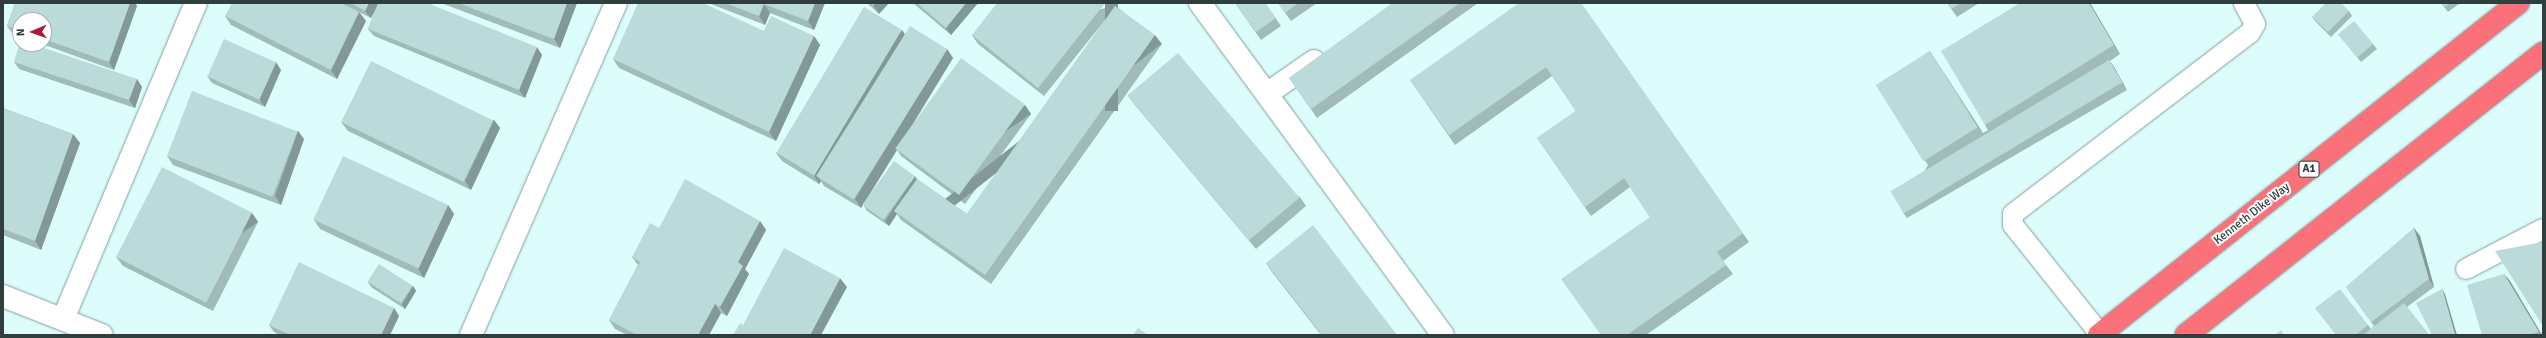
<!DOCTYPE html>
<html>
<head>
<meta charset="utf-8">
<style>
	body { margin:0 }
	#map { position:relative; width:2546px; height:338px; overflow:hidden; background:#ddfdfd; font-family:Signika,sans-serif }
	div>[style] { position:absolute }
	.roads { filter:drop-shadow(0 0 1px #819e9f) drop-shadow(0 0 1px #819e9f) }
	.lane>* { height:20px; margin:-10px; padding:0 10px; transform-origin:10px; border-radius:10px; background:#fff }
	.street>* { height:22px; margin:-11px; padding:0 11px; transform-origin:11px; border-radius:11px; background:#fff }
	.highway>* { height:22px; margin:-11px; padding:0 11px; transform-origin:11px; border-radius:11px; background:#fa7179 }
	.wall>* { inset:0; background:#a1bbbb }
	.shaded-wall>* { inset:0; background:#839999; transform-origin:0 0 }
	.building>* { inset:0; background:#bbdada; transform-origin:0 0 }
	span { translate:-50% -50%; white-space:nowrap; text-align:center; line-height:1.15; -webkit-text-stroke:4px #fff; paint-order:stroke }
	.shield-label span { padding:1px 3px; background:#fff; border:1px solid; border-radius:3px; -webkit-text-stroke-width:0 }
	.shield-label { font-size:11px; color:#313e3e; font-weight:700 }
	.street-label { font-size:12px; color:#313e3e }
	.frame { position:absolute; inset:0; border:4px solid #313e3e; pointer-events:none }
	.north { position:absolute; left:12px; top:12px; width:40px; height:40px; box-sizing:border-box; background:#fff; border:1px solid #adb2b2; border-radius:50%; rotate:268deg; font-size:11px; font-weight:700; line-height:16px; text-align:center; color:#313e3e }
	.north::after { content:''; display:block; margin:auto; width:14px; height:18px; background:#ad1834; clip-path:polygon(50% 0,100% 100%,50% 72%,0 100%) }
</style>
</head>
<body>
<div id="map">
	<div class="roads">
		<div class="lane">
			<div style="left:2466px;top:269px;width:87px;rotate:-27.5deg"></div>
			<div style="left:2100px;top:334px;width:139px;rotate:-128.6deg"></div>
			<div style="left:2013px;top:225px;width:11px;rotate:-90deg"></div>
			<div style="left:2013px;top:214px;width:298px;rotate:-37.4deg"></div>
			<div style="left:2250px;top:33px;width:10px;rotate:-61deg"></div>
			<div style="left:2255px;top:24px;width:24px;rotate:-118deg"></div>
		</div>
		<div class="street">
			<div style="left:1200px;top:3px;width:411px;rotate:53.8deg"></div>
			<div style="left:1268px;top:93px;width:56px;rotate:-34.8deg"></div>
			<div style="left:3px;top:296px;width:106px;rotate:21.5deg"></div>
			<div style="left:63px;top:319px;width:343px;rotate:-67.2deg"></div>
			<div style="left:471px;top:335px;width:362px;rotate:-66.4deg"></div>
		</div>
		<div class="highway">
			<div style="left:2099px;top:335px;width:535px;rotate:-38.39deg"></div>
			<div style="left:2186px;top:335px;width:455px;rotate:-38.3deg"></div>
		</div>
	</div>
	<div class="wall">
		<div style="clip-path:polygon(15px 3px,135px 3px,137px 6px,114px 70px,42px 44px,44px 44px,44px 20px,20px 20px,20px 36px,12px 33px,7px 26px)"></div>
		<div style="clip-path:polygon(341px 3px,427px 3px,542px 55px,525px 98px,374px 36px,368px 29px,377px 7px,371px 18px,359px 12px,366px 21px,337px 79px,231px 25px,225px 16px)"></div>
		<div style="clip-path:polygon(441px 3px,577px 3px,560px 48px)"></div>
		<div style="clip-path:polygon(708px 3px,825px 3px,814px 30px,770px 13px,765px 25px)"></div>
		<div style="clip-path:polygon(867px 3px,889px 3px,879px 14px)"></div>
		<div style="clip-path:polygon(913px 3px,978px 3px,951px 35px)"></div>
		<div style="clip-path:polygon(1235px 3px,1265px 3px,1281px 26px,1261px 40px)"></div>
		<div style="clip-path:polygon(1278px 3px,1317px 3px,1291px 21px)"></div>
		<div style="clip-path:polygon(1393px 3px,1478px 3px,1317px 118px,1289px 78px)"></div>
		<div style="clip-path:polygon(1581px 3px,1749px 242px,1723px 261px,1733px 274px,1646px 335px,1600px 335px,1650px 217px,1630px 187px,1591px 216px,1537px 138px,1576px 111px,1552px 76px,1455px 145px,1410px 80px)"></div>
		<div style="clip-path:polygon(1947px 3px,1979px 3px,1957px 17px)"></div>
		<div style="clip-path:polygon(2020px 3px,2090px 3px,2120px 54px,2110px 61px,2114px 67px,2127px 90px,1907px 218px,1902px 211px,1928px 165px,1877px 86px,1930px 51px,1983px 133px,1988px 130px,1985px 125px)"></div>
		<div style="clip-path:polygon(2441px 3px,2460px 3px,2448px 12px)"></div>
		<div style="clip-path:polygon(1116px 6px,1162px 44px,991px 284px,901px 220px,897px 214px,889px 226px,867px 211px,864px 206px,917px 179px,967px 214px,1106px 19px,1044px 96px,978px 44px,972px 35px)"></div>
		<div style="clip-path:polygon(2349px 11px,2352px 16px,2331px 37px,2316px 22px,2312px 17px)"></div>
		<div style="clip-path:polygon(902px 30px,905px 34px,947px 49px,953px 58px,915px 121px,1031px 114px,965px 204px,901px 156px,897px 150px,861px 208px,824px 186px,821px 181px,819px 184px,782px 161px,776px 153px)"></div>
		<div style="clip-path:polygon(764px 31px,814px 36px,820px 45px,776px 141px,619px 68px,613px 59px)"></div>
		<div style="clip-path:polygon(2339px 35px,2373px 44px,2377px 49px,2361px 62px)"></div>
		<div style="clip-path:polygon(14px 62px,137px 79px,142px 87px,135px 108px,19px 69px)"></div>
		<div style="clip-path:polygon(281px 70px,265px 107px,212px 83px,207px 76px)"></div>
		<div style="clip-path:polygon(1128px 96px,1300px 197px,1306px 206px,1256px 249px,1135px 105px)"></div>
		<div style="clip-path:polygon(3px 108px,73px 134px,80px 143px,41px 250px,3px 235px)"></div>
		<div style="clip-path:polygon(494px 120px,500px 128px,471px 190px,348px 131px,341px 122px)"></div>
		<div style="clip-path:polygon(298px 131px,304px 139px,281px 205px,173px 165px,167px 156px)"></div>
		<div style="clip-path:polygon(448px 205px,454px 214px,424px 278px,320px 229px,314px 220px)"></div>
		<div style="clip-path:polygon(252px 213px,258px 222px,213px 311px,123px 266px,116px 257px)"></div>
		<div style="clip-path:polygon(760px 221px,766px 230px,745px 269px,749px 274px,727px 316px,721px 313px,709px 335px,627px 335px,615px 329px,609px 320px,638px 265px,632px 257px,659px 228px)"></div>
		<div style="clip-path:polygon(2414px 228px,2420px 236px,2434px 287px,2407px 307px,2429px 335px,2335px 335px,2368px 325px,2371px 329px,2374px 326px,2346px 287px)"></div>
		<div style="clip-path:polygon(1266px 263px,1397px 335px,1321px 335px,1272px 272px)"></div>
		<div style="clip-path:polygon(2504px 274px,2510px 281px,2542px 335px,2482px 335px)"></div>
		<div style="clip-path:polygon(368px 282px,413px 286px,416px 291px,405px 309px,371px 287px)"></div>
		<div style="clip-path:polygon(394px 308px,399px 316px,390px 335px,280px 335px,274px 332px,269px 325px)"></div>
	</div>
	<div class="shaded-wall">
		<div style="clip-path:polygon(130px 3px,135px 3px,137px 6px,114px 70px,109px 62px)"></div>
		<div style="clip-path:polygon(369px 3px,379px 3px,371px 18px,365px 11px)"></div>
		<div style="clip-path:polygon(567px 3px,577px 3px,560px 48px,554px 39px)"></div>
		<div style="clip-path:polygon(815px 3px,825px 3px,814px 30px,808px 21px)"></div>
		<div style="clip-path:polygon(875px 3px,889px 3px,879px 14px,873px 5px)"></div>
		<div style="clip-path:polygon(966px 3px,978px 3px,951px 35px,946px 28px)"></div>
		<div style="left:1105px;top:3px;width:13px;height:108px"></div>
		<div style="clip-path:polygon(2089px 3px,2090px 3px,2120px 54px,2114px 45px)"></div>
		<div style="clip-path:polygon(764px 4px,770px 13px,765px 25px,759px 16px)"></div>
		<div style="clip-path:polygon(359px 12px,366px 21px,337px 79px,331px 70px)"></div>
		<div style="clip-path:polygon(902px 30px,907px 38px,818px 177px,821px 181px,819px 184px,814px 176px)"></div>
		<div style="left:1155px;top:35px;width:11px;height:294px;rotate:52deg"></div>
		<div style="clip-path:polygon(814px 36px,820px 45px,776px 141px,769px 132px)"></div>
		<div style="clip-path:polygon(537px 47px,542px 55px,525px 98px,519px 90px)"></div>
		<div style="clip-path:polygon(947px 49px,953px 58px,897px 149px,895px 148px,897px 150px,861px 208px,855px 199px)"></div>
		<div style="clip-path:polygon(1930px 51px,1935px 59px,1983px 134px,1978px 127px)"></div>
		<div style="clip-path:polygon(2109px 60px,2114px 67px,2127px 90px,2122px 82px)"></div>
		<div style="clip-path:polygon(276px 62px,281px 70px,265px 107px,259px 99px)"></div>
		<div style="clip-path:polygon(137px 79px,142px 87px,135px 108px,129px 100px)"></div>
		<div style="left:1025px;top:105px;width:11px;height:112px;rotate:56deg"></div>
		<div style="clip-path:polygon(494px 120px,500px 128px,471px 190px,465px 181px)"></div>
		<div style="clip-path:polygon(298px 131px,304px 139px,281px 205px,275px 196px)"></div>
		<div style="clip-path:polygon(73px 134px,80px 143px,41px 250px,35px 241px)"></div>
		<div style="clip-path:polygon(915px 176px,918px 181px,894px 211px,897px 214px,889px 226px,885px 221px)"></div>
		<div style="clip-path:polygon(448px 205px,454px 214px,424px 278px,418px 269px)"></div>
		<div style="left:252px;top:213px;width:11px;height:101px;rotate:56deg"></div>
		<div style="clip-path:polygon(760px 221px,766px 230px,745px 269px,749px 274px,727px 316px,720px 307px,738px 262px)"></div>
		<div style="clip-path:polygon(2414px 228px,2420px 236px,2434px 287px,2429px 279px)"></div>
		<div style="clip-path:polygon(2504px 274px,2510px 281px,2542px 335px,2539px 332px)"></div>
		<div style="clip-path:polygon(840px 278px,847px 287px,821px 335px,810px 335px)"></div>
		<div style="clip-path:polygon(413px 286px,416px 291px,405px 309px,402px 304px)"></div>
		<div style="clip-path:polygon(2442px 289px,2445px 294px,2457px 335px,2455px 335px)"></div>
		<div style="clip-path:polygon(715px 304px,721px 313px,709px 335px,698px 335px)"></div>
		<div style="clip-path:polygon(394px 308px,399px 316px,390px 335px,381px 335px)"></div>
	</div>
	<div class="building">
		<div style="clip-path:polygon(15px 3px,130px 3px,109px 62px,44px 39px,44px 20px,20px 20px,20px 30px,7px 26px)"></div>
		<div style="clip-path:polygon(232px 3px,341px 3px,359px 12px,331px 70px,225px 16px)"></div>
		<div style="clip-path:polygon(351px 3px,369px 3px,365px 11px)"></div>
		<div style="clip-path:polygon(378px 3px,427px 3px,537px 47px,519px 90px,368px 29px)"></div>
		<div style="clip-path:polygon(458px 3px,567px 3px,554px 39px)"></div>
		<div style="clip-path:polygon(638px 3px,703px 3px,764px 31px,771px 16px,814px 36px,769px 132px,613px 59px)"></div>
		<div style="clip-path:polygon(725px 3px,815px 3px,808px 21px,764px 4px,759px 16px)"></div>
		<div style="clip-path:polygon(870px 3px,875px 3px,873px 5px)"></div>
		<div style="clip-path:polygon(917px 3px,966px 3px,946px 28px)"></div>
		<div style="clip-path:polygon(997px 3px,1105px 3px,1038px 88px,972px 35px)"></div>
		<div style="clip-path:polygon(1235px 3px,1265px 3px,1276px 18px,1256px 32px)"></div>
		<div style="clip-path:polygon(1278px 3px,1298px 3px,1285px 13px)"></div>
		<div style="clip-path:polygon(1393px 3px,1460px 3px,1311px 109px,1289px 78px)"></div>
		<div style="clip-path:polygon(1519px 3px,1581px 3px,1743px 233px,1717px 252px,1726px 265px,1627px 335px,1601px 335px,1561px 279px,1650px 217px,1624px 178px,1585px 207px,1537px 138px,1576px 111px,1546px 67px,1449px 135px,1410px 80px)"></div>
		<div style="clip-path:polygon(1947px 3px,1961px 3px,1951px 9px)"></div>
		<div style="clip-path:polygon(2020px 3px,2089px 3px,2114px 45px,1985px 125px,1941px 51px)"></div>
		<div style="clip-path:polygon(2326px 3px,2341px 3px,2349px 11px,2328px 32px,2312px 17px)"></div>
		<div style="clip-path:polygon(2441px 3px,2450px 3px,2445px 7px)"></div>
		<div style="clip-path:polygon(1115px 6px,1155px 35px,985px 275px,894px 211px,917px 179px,967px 214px)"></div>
		<div style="left:864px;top:7px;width:44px;height:170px;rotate:31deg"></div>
		<div style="left:2354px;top:21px;width:30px;height:21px;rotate:50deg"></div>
		<div style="left:910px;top:26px;width:44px;height:177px;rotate:32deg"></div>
		<div style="left:224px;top:39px;width:57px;height:41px;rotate:24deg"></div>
		<div style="clip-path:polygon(20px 42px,20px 44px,32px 44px,137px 79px,129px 100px,14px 62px)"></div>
		<div style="left:1930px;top:51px;width:90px;height:64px;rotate:58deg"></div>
		<div style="left:1178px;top:53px;width:189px;height:66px;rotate:50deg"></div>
		<div style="left:961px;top:58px;width:79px;height:112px;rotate:36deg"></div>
		<div style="left:2109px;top:60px;width:26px;height:255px;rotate:59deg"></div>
		<div style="left:371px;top:61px;width:136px;height:68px;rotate:26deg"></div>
		<div style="left:192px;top:91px;width:113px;height:70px;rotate:21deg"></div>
		<div style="clip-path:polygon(3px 108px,73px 134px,35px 241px,3px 229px)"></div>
		<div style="left:343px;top:156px;width:116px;height:70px;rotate:25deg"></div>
		<div style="left:894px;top:161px;width:26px;height:54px;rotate:36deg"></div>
		<div style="left:162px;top:167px;width:101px;height:101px;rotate:27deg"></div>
		<div style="clip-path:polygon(685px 179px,760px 221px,738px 262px,743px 266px,720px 307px,715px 304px,698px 335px,637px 335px,609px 320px,640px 262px,632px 257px,650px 223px,659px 228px)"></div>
		<div style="clip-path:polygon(1313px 225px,1397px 335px,1322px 335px,1266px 263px)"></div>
		<div style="clip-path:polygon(2414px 228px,2429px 279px,2371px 322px,2346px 287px)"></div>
		<div style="clip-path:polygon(2543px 242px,2543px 326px,2495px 251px)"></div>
		<div style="clip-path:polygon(784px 248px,840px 278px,810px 335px,733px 335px,740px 323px,743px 325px)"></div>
		<div style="clip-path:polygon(299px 262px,394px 308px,381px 335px,290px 335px,269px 325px)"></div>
		<div style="left:379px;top:264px;width:40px;height:21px;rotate:33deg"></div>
		<div style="clip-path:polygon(2504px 274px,2539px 332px,2524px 335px,2482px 335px,2467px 285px)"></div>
		<div style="clip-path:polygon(2340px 289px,2368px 325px,2356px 335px,2336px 335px,2315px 308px)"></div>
		<div style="clip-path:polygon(2442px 289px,2455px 335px,2432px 335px,2416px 303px)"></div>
		<div style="clip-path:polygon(2404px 303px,2429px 335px,2363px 335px)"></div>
		<div style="clip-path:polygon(1138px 328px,1148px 335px,1133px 335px)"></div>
		<div style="clip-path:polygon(2281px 330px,2284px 335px,2275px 335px)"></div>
	</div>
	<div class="shield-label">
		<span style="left:2309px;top:169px">A1</span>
	</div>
	<div class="street-label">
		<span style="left:2252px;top:214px;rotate:-38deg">Kenneth Dike Way</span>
	</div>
	<div class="frame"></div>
	<div class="north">N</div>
</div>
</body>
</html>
